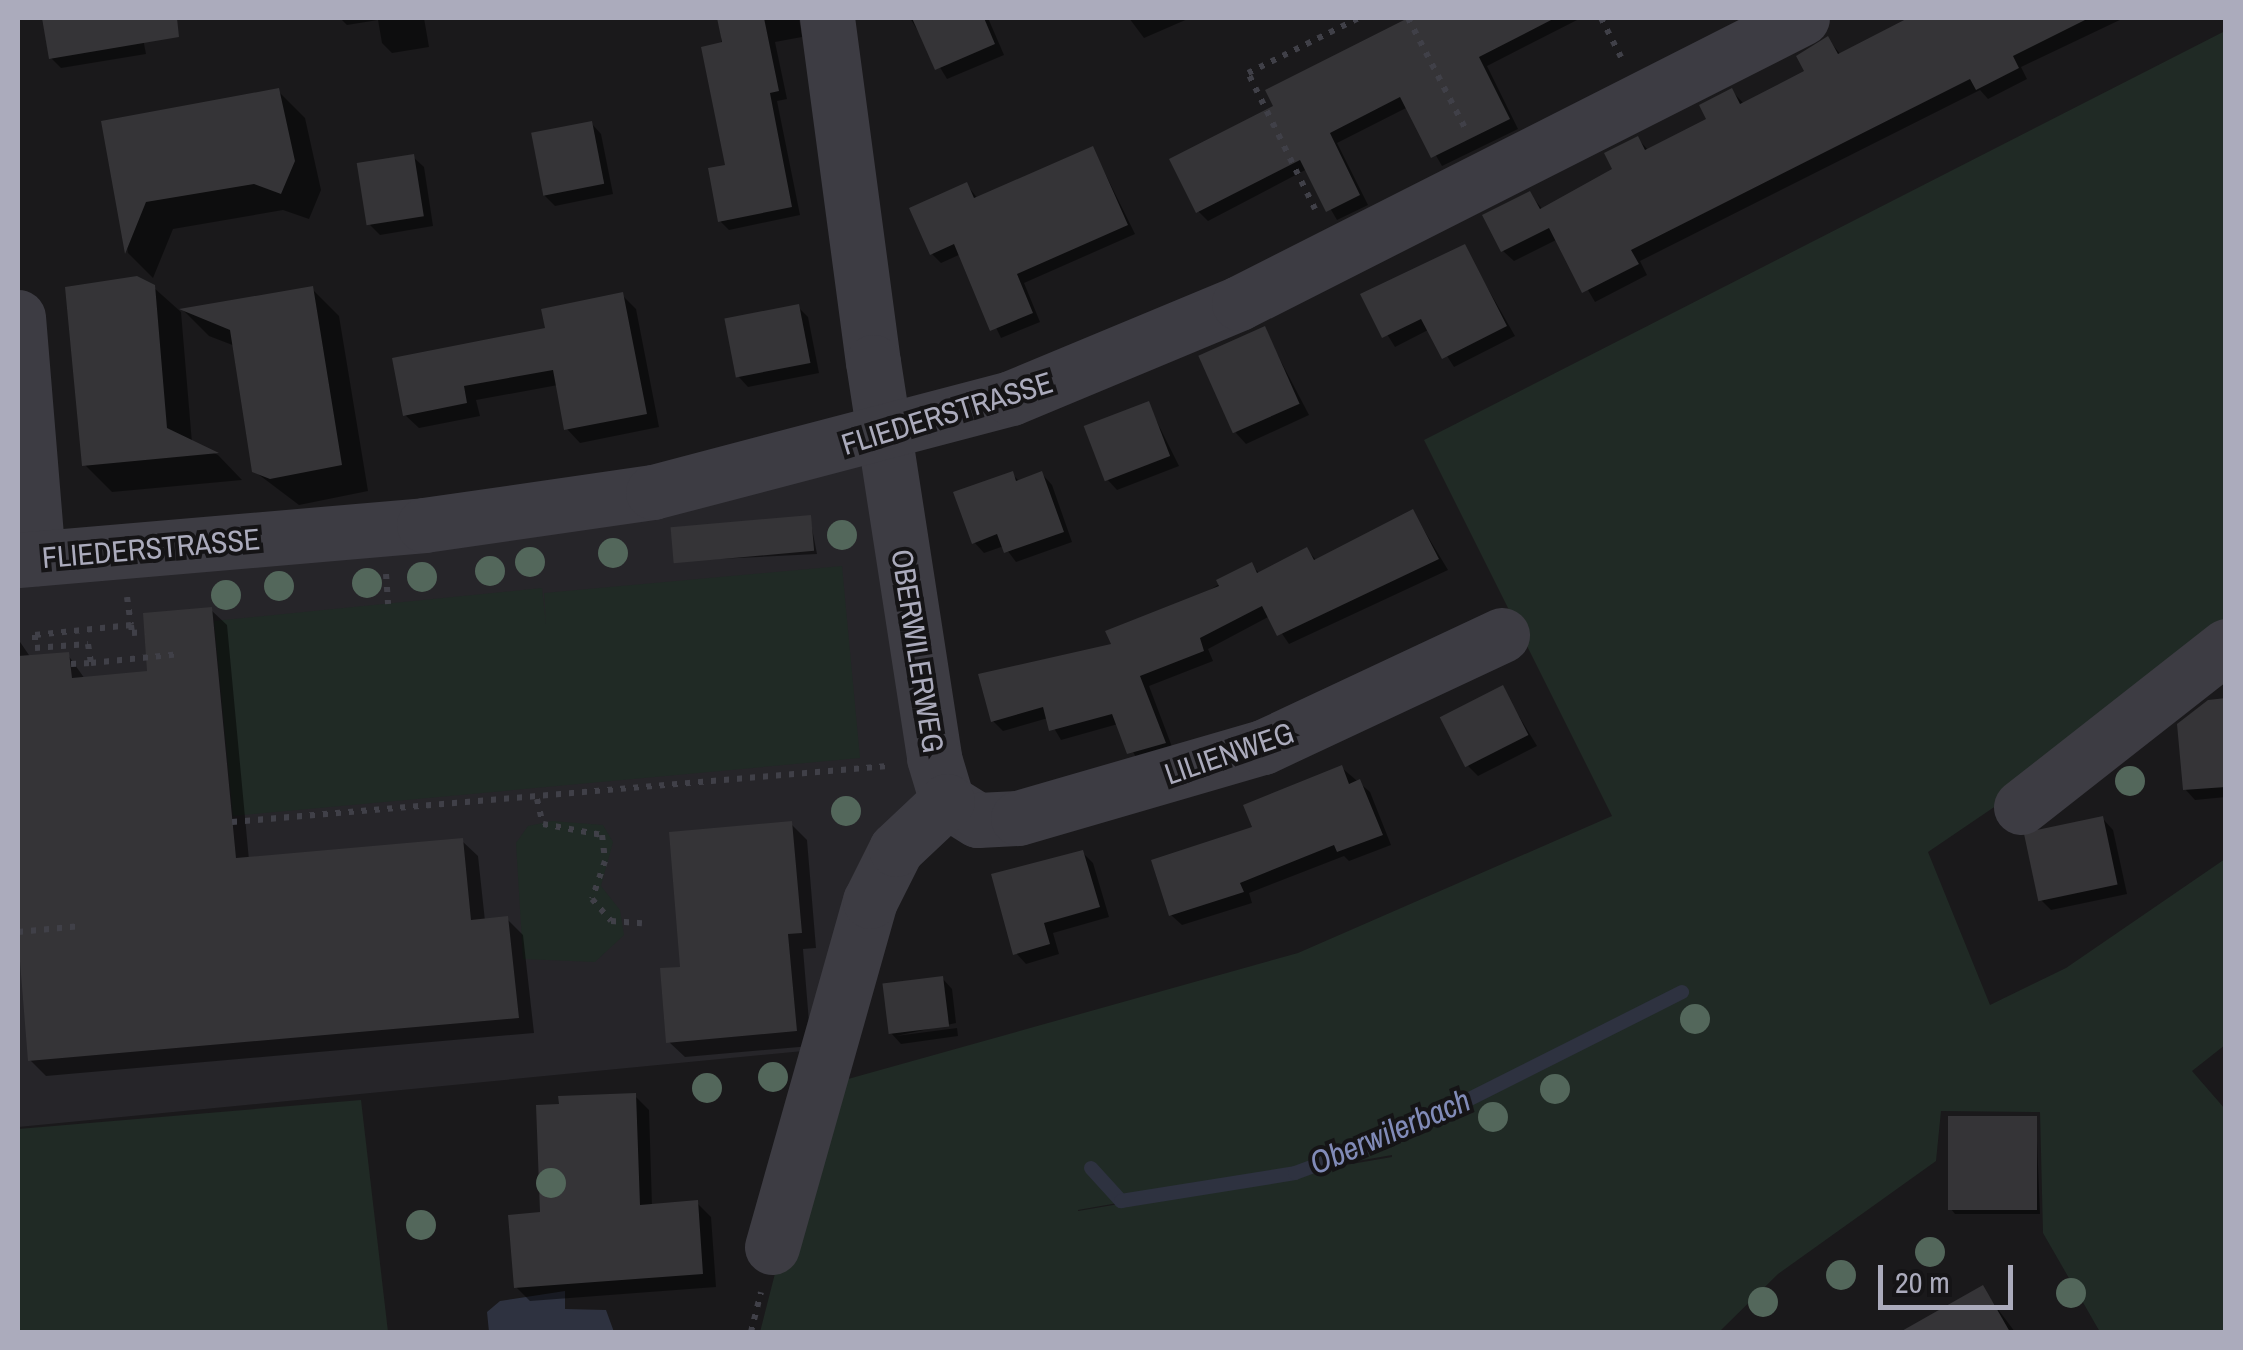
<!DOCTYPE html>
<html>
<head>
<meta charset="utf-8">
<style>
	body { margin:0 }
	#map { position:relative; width:2243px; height:1350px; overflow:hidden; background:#1a191b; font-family:"Archivo Narrow",sans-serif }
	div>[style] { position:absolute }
	.built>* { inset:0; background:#262529 }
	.green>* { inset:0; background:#202a25 }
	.water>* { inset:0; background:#2e3240 }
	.shadow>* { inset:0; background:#0007 }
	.stream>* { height:14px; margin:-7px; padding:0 7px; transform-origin:7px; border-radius:7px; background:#2e3240 }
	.building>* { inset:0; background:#353437; transform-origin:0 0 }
	.path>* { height:6px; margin-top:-3px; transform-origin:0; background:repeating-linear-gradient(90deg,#404048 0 5px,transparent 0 13px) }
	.minor>* { height:55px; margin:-27.5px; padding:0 27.5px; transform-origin:27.5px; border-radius:27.5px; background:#3d3c43 }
	.trees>* { width:30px; height:30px; margin:-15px; border-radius:50%; background:#53675b }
	span { translate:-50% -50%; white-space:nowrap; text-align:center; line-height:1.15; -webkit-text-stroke:8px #151416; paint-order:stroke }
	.street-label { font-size:30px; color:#ababbc }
	.water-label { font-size:32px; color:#818bb8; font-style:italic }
	.frame { position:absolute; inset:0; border:20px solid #ababbc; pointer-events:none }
	.scale { position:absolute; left:1878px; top:1265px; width:135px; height:45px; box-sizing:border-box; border:5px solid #ababbc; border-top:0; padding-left:12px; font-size:30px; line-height:35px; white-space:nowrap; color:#ababbc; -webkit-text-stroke:8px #151416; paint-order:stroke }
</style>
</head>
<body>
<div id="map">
	<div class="built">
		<div style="clip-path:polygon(18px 317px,38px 557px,885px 435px,947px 801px,824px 1049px,18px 1127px)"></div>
	</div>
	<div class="green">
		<div style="clip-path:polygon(evenodd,2225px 31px,2225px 629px,2062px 761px,1928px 852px,1990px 1005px,2066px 968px,2225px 859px,2225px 1045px,2192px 1071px,2225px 1109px,2225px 1332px,2100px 1332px,2043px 1233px,2040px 1112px,1941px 1111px,1936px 1161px,1778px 1274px,1719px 1332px,760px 1332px,823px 1086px,1298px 953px,1612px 816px,1424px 440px,2225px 31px,1392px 1155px,1392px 1157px,1078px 1211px,1078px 1210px,1392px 1155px)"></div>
		<div style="clip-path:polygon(842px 566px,860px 758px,233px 816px,214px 621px,542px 588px,546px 625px,544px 593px)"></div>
		<div style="clip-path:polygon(552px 821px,603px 825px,613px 842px,601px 886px,620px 910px,624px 935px,595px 962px,523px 959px,516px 843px,528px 826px)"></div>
		<div style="clip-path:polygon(361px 1100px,388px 1332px,18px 1332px,18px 1129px)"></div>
	</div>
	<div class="water">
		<div style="clip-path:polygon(565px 1291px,565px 1309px,606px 1310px,614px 1332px,489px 1332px,487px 1312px,500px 1301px)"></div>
	</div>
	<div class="shadow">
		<div style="clip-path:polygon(44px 18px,139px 18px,146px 54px,61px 68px,51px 58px)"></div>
		<div style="clip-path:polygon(340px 18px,424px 18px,429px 47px,392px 53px,382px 43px,378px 20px,347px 25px)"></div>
		<div style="clip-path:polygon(720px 18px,799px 18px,802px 37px,775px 42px,787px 99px,777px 101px,800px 215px,729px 230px,720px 221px,728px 167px)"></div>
		<div style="clip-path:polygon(910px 18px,988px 18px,1004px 55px,947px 79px)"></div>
		<div style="clip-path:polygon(1129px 18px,1190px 18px,1144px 38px)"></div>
		<div style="clip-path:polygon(1412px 18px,1581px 18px,1487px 66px,1518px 129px,1442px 166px,1408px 107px,1337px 143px,1368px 205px,1337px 220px,1307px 169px,1208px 221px,1198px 211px,1276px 107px,1268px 91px)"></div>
		<div style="clip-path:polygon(1914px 18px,2124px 18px,2021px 67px,2027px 79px,1988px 99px,1980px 90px,1640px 261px,1647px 275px,1595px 302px,1558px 239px,1514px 261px,1503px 251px,1530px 194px,1543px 210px,1616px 170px,1638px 139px,1649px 151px,1709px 120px,1732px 91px,1744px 104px,1807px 72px,1828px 39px,1841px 55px)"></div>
		<div style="clip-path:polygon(278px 91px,305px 118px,321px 190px,309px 219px,283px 210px,173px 229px,153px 278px,128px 253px,104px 123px)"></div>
		<div style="clip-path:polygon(591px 123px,601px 134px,613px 194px,555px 206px,544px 195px)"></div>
		<div style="clip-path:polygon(1093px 149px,1135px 234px,1024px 283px,1040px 322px,1001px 338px,961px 254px,941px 263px,932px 254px,967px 185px,978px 199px)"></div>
		<div style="clip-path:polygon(413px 157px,424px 167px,433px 226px,380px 235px,370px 225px)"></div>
		<div style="clip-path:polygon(1464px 247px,1515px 336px,1454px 367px,1430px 329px,1395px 347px,1363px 296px)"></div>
		<div style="clip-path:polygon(153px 287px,181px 312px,192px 443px,218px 455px,242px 480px,112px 492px,85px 465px)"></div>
		<div style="clip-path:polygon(312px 289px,339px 316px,368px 491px,299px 505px,254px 471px,235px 346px,209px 336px,184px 311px)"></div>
		<div style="clip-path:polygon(622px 295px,636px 309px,659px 427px,580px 443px,567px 429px,558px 385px,476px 400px,480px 416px,419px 428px,405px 415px,548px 330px)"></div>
		<div style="clip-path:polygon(798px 307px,808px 317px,819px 373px,748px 387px,738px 376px)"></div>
		<div style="clip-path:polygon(1264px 329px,1309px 415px,1246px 444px,1236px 433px)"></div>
		<div style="clip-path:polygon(1148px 404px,1179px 466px,1117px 490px,1107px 479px)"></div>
		<div style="clip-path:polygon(1012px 474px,1020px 482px,1042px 474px,1052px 485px,1072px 542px,1016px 562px,1004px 546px,984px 553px,974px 542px)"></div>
		<div style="clip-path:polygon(1413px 512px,1448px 570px,1289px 644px,1270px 616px,1208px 649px,1213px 661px,1149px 686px,1174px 752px,1139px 763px,1118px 724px,1061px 740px,1048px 718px,1003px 731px,993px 721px,1251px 565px,1260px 574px,1307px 550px,1317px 561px)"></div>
		<div style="clip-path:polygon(810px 518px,817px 554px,677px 561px)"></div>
		<div style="clip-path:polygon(211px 610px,227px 625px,249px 860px,462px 841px,478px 856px,485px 921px,507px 919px,523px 935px,534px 1033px,46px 1076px,30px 1060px,18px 914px,18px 639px,31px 658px,68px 655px,85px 679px,149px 673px)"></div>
		<div style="clip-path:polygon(1502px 688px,1537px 746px,1478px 776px,1468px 766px)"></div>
		<div style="clip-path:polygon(2226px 701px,2226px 797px,2195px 800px,2185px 789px)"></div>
		<div style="clip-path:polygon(1342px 768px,1370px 792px,1391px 845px,1349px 861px,1344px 856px,1249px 893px,1252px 903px,1182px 925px,1171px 915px,1255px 828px)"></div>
		<div style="clip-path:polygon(2103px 819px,2113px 830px,2127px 894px,2051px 910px,2041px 900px)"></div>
		<div style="clip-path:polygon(791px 824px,807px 840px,816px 948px,803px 949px,811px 1046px,685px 1057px,669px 1042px,683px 969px)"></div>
		<div style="clip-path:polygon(1083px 853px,1093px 863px,1109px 917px,1053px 933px,1059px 954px,1026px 964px,1016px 953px)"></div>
		<div style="clip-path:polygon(942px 978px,952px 989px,956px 1023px,896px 1036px,957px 1028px,958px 1036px,901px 1044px,891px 1033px)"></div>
		<div style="clip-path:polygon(635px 1096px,649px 1110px,652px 1206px,697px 1203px,711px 1217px,716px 1287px,530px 1301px,516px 1287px)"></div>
		<div style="clip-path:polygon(2036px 1118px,2040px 1214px,1955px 1214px,1951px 1209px)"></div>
		<div style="clip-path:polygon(1982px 1288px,2015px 1332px,1905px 1332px)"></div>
	</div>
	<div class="stream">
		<div style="left:1091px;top:1168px;width:45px;rotate:47.7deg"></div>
		<div style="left:1121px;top:1201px;width:176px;rotate:-9.1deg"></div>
		<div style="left:1295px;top:1173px;width:110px;rotate:-20.3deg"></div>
		<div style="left:1398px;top:1135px;width:318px;rotate:-26.7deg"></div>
	</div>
	<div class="building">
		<div style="clip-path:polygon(42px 18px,177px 18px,179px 37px,49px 59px)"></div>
		<div style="clip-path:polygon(717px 18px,764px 18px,779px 91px,770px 93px,792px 207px,718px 222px,708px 168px,725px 165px,701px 47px,722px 42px)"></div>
		<div style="clip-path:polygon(912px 18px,984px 18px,995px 44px,935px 70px)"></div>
		<div style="clip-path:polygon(1408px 18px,1555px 18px,1479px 57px,1510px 119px,1431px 158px,1400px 97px,1330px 133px,1360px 195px,1326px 212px,1300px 160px,1196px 213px,1169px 159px,1273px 106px,1265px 90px)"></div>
		<div style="clip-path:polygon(1908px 18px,2089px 18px,2013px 56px,2019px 68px,1976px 90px,1970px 79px,1631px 250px,1639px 264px,1582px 293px,1549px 228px,1501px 252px,1482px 215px,1530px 191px,1540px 209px,1612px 169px,1604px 153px,1638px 136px,1645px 150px,1706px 119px,1699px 105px,1732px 88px,1740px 104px,1804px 71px,1796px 56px,1828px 36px,1838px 54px)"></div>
		<div style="clip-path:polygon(279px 88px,295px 161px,281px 194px,254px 184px,146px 202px,125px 254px,101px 121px)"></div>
		<div style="left:592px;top:121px;width:64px;height:62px;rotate:79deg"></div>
		<div style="clip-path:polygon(1093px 146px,1128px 225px,1017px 274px,1033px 313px,990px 331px,954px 244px,930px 255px,909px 208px,967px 182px,974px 198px)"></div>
		<div style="left:414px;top:154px;width:63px;height:58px;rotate:81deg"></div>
		<div style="clip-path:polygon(1465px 244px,1507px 326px,1442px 359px,1421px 319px,1382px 338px,1360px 294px)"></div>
		<div style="clip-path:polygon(137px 276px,155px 285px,167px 428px,219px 453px,82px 466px,65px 287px)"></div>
		<div style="clip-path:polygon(313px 286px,342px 465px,270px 479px,252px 472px,230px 330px,179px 309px)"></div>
		<div style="clip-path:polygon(623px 292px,647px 414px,564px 430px,553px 370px,464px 386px,467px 403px,403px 416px,392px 358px,545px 328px,541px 309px)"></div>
		<div style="left:799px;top:304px;width:60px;height:76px;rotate:79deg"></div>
		<div style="left:1265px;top:326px;width:85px;height:73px;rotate:66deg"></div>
		<div style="left:1149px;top:401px;width:59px;height:70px;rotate:69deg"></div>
		<div style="clip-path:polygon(1013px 471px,1016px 481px,1042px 471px,1064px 532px,1004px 553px,997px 534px,972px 544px,953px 492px)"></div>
		<div style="clip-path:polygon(1413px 509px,1439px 559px,1277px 636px,1262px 606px,1200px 638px,1204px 651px,1140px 676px,1166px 743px,1127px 754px,1112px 714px,1049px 731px,1043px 707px,991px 722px,978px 674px,1111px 644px,1105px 631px,1219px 586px,1216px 580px,1252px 562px,1257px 573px,1307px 547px,1314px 560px)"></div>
		<div style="left:811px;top:515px;width:36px;height:141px;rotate:85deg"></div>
		<div style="clip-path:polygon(212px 607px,236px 858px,463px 838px,471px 920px,508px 916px,519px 1018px,28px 1061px,18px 937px,18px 656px,69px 652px,72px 678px,147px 671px,143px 613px)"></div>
		<div style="left:1503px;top:685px;width:56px;height:71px;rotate:63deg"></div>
		<div style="clip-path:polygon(2226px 698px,2226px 787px,2183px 790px,2177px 724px,2208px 700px)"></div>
		<div style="clip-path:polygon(1342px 765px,1349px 784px,1360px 779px,1383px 835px,1337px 852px,1334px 845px,1240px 883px,1244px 892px,1169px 916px,1151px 860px,1252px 827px,1243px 805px)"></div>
		<div style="left:2103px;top:816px;width:70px;height:81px;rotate:78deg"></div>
		<div style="clip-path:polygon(792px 821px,802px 933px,788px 934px,797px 1031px,666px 1043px,660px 968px,680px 967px,669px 832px)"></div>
		<div style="clip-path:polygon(1083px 850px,1100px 907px,1044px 923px,1050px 944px,1013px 955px,991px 874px)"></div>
		<div style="left:943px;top:976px;width:51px;height:61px;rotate:83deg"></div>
		<div style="clip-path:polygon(636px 1093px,640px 1205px,698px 1200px,703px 1274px,514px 1288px,508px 1215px,540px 1212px,536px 1105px,559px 1104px,558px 1096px)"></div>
		<div style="left:1948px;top:1116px;width:89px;height:94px"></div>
		<div style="clip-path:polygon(1983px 1285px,2010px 1332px,1900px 1332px)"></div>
	</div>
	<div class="path">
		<div style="left:1408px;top:18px;width:128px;rotate:62.6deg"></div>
		<div style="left:1601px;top:18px;width:44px;rotate:62.9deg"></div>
		<div style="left:1315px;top:209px;width:152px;rotate:-116.2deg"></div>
		<div style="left:1248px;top:73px;width:124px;rotate:-26.4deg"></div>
		<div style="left:386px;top:574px;width:30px;rotate:86deg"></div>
		<div style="left:127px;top:597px;width:28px;rotate:82deg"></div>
		<div style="left:131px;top:625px;width:97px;rotate:174.1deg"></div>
		<div style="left:35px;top:635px;width:13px;rotate:90deg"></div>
		<div style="left:35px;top:648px;width:53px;rotate:-4.3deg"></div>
		<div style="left:88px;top:644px;width:19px;rotate:81deg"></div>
		<div style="left:91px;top:663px;width:90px;rotate:-5.7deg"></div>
		<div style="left:131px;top:625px;width:8px;rotate:83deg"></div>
		<div style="left:132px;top:633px;width:13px;rotate:-4deg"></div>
		<div style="left:71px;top:664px;width:20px;rotate:-3deg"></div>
		<div style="left:537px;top:799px;width:26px;rotate:77deg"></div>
		<div style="left:543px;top:824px;width:60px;rotate:10.6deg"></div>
		<div style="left:602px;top:835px;width:26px;rotate:83deg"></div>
		<div style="left:605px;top:861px;width:40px;rotate:108.9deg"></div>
		<div style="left:592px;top:899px;width:29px;rotate:49deg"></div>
		<div style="left:611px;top:921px;width:31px;rotate:4deg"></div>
		<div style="left:232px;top:822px;width:658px;rotate:-4.88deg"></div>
		<div style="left:18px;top:932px;width:63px;rotate:-5.4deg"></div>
		<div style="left:751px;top:1332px;width:41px;rotate:-76deg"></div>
	</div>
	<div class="minor">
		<div style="left:827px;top:18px;width:347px;rotate:82.4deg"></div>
		<div style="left:873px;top:362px;width:401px;rotate:81.2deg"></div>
		<div style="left:934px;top:758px;width:45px;rotate:73.2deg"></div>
		<div style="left:18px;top:317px;width:242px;rotate:85.3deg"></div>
		<div style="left:18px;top:560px;width:408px;rotate:-4.9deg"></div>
		<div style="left:424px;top:525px;width:231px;rotate:-8.2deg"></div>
		<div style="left:653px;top:492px;width:370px;rotate:-14.7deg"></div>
		<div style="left:1011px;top:398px;width:247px;rotate:-22.6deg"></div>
		<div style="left:1239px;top:303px;width:631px;rotate:-26.85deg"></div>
		<div style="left:947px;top:801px;width:36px;rotate:32deg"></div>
		<div style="left:978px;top:820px;width:40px;rotate:-2.9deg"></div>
		<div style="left:1018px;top:818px;width:255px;rotate:-16.2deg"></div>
		<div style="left:1263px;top:747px;width:264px;rotate:-25.1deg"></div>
		<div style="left:2021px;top:807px;width:261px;rotate:-38.1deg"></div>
		<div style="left:772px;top:1247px;width:360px;rotate:-74.2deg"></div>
		<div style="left:870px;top:901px;width:58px;rotate:-63.4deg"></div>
		<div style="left:896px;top:849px;width:70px;rotate:-43.3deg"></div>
	</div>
	<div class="trees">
		<div style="left:842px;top:535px"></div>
		<div style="left:613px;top:553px"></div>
		<div style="left:530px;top:562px"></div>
		<div style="left:490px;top:571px"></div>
		<div style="left:422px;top:577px"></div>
		<div style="left:367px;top:583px"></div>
		<div style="left:279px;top:586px"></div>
		<div style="left:226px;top:595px"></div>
		<div style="left:2130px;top:781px"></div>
		<div style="left:846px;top:811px"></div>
		<div style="left:1695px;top:1019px"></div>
		<div style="left:773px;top:1077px"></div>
		<div style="left:707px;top:1088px"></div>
		<div style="left:1555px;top:1089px"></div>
		<div style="left:1493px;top:1117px"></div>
		<div style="left:551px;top:1183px"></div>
		<div style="left:421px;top:1225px"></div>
		<div style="left:1930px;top:1252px"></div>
		<div style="left:1841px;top:1275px"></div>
		<div style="left:2071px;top:1293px"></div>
		<div style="left:1763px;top:1302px"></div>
	</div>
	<div class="street-label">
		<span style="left:947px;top:413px;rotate:-17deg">FLIEDERSTRASSE</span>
		<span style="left:151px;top:548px;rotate:-5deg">FLIEDERSTRASSE</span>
		<span style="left:918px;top:651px;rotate:81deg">OBERWILERWEG</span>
		<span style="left:1229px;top:753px;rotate:-19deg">LILIENWEG</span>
	</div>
	<div class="water-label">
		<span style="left:1390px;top:1132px;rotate:-23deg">Oberwilerbach</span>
	</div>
	<div class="frame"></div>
	<div class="scale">20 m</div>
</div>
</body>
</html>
